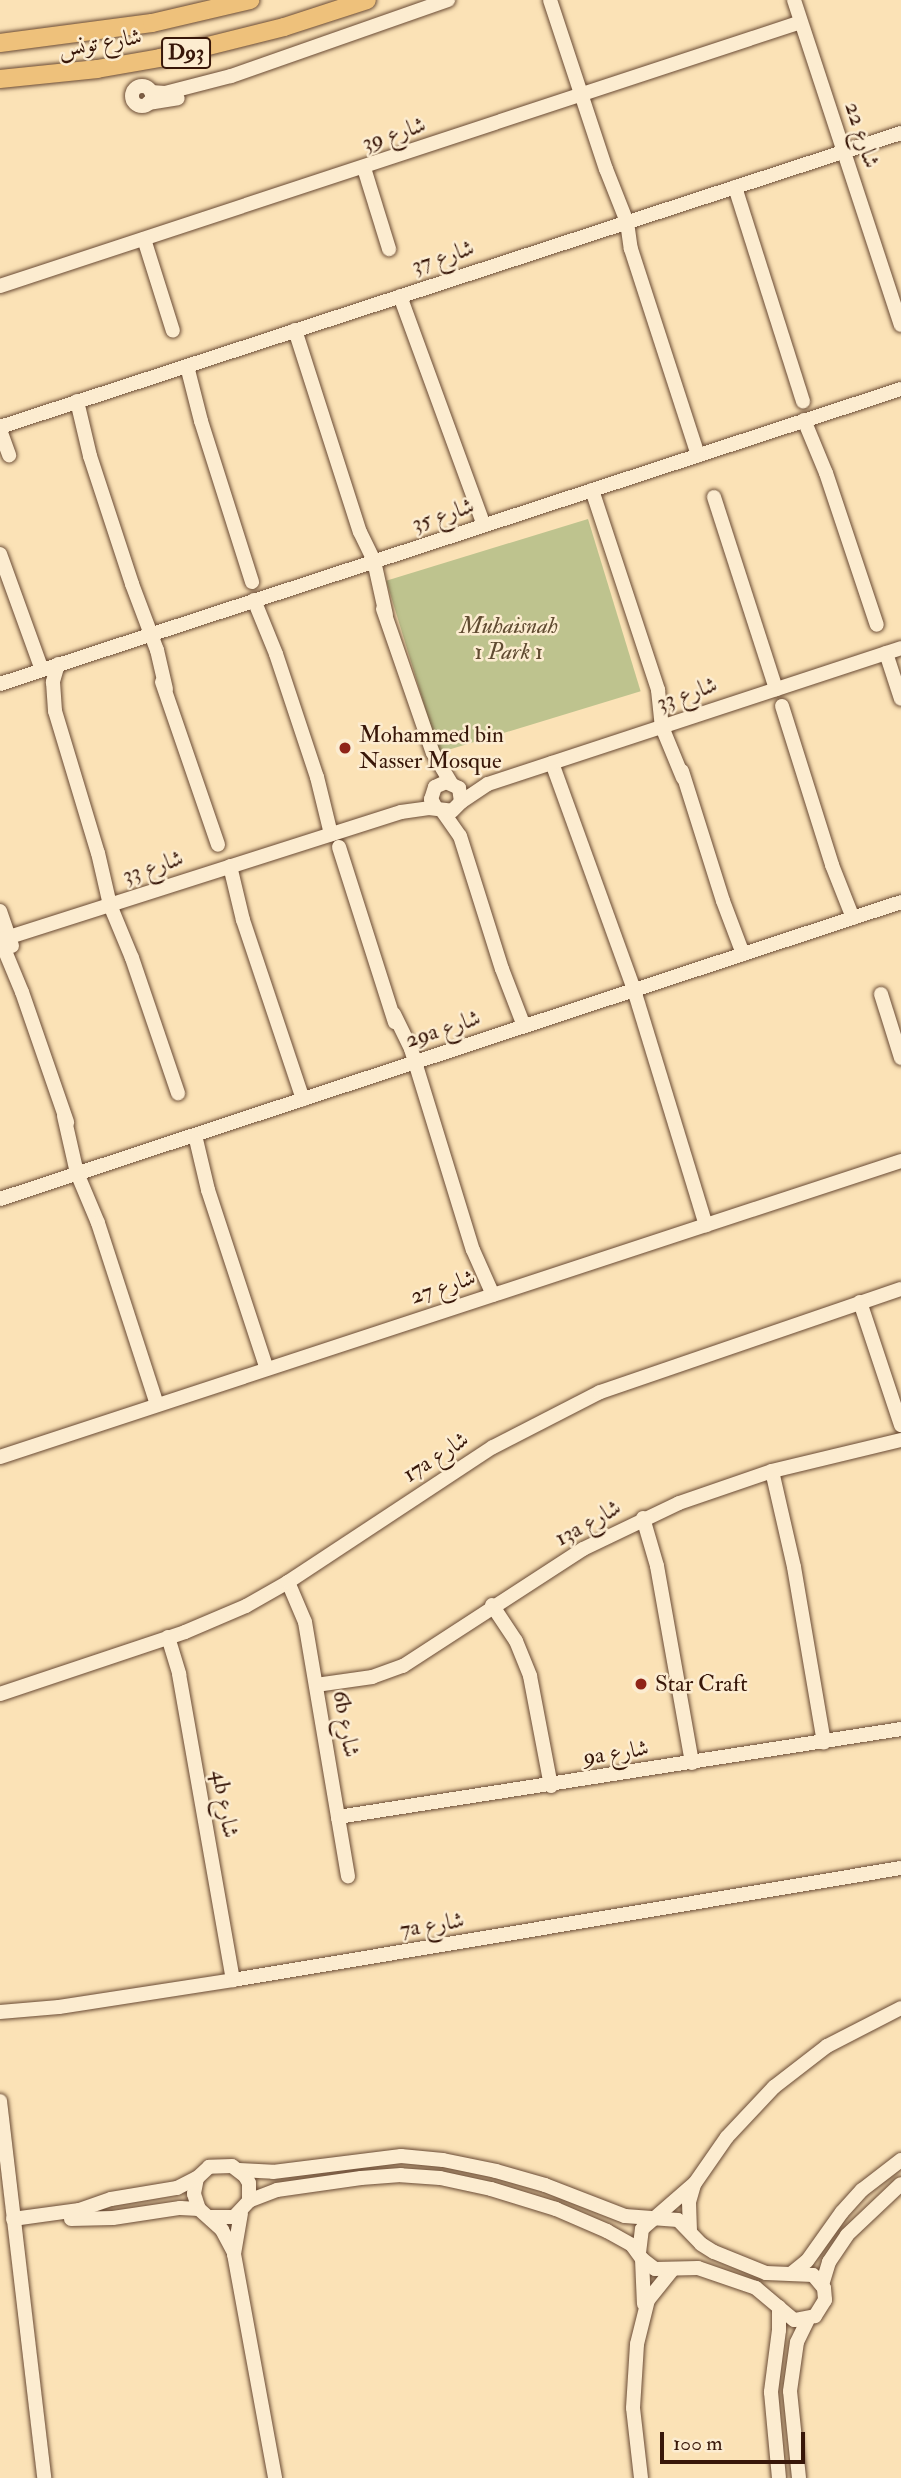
<!DOCTYPE html>
<html>
<head>
<meta charset="utf-8">
<style>
	body { margin:0 }
	#map { position:relative; width:901px; height:2478px; overflow:hidden; background:#fbe2b6; font-family:"IM FELL Double Pica",Amiri,serif }
	div>[style] { position:absolute }
	.green>* { inset:0; background:#bec38e; transform-origin:0 0 }
	.roads { filter:drop-shadow(0 0 2px #694a34) drop-shadow(0 0 2px #694a34) }
	.minor>* { height:14px; margin:-7px; padding:0 7px; transform-origin:7px; border-radius:7px; background:#fcecd0 }
	.minor>.ring { margin:-7px; padding:0; box-sizing:content-box; background:none; border:14px solid #fcecd0; border-radius:50% }
	.major>* { height:18px; margin:-9px; padding:0 9px; transform-origin:9px; border-radius:9px; background:#eec17b }
	.dots>* { width:19px; height:19px; translate:-50% -50%; box-sizing:border-box; border:4px solid #fcecd0; border-radius:50% }
	span { translate:-50% -50%; white-space:nowrap; text-align:center; line-height:1.15; -webkit-text-stroke:5px #fcecd0; paint-order:stroke }
	.shield-label span { padding:2px 5px; background:#fcecd0; border:2px solid; border-radius:5px; -webkit-text-stroke-width:0 }
	.shield-label { font-size:21px; color:#381709; font-weight:700 }
	.street-label { font-size:23px; color:#381709 }
	.park-label { font-size:23px; color:#604b31; font-style:italic }
	.poi-label { font-size:23px; color:#381709 }
	.left { translate:0 -50%; text-align:left }
	.scale { position:absolute; left:660px; top:2432px; width:145px; height:32px; box-sizing:border-box; border:4px solid #381709; border-top:0; padding-left:9px; font-size:21px; line-height:24px; white-space:nowrap; color:#381709; -webkit-text-stroke:5px #fcecd0; paint-order:stroke }
</style>
</head>
<body>
<div id="map">
	<div class="green">
		<div style="left:588px;top:519px;width:180px;height:211px;rotate:73deg"></div>
	</div>
	<div class="roads">
		<div class="minor">
			<div style="left:550px;top:0;width:178px;rotate:71.7deg"></div>
			<div style="left:606px;top:169px;width:57px;rotate:68.4deg"></div>
			<div style="left:627px;top:222px;width:27px;rotate:82deg"></div>
			<div style="left:631px;top:249px;width:217px;rotate:72deg"></div>
			<div style="left:794px;top:0;width:342px;rotate:71.8deg"></div>
			<div class="ring" style="left:132px;top:86px;width:6px;height:6px"></div>
			<div style="left:151px;top:92px;width:14px;rotate:4deg"></div>
			<div style="left:165px;top:93px;width:68px;rotate:-14.4deg"></div>
			<div style="left:231px;top:76px;width:230px;rotate:-19.3deg"></div>
			<div style="left:148px;top:103px;width:30px;rotate:-9deg"></div>
			<div style="left:364px;top:168px;width:85px;rotate:72.8deg"></div>
			<div style="left:735px;top:187px;width:225px;rotate:72.4deg"></div>
			<div style="left:144px;top:239px;width:96px;rotate:72.5deg"></div>
			<div style="left:0;top:286px;width:843px;rotate:-18.24deg"></div>
			<div style="left:400px;top:296px;width:244px;rotate:69.9deg"></div>
			<div style="left:295px;top:330px;width:212px;rotate:72.2deg"></div>
			<div style="left:360px;top:532px;width:32px;rotate:64deg"></div>
			<div style="left:374px;top:561px;width:55px;rotate:77.5deg"></div>
			<div style="left:187px;top:366px;width:57px;rotate:75.7deg"></div>
			<div style="left:201px;top:421px;width:169px;rotate:72.4deg"></div>
			<div style="left:77px;top:401px;width:57px;rotate:76.7deg"></div>
			<div style="left:90px;top:456px;width:135px;rotate:71.8deg"></div>
			<div style="left:132px;top:584px;width:71px;rotate:69.3deg"></div>
			<div style="left:157px;top:650px;width:40px;rotate:77deg"></div>
			<div style="left:804px;top:420px;width:57px;rotate:67.5deg"></div>
			<div style="left:826px;top:473px;width:160px;rotate:71.5deg"></div>
			<div style="left:0;top:427px;width:948px;rotate:-18.07deg"></div>
			<div style="left:0;top:430px;width:27px;rotate:70deg"></div>
			<div style="left:592px;top:490px;width:211px;rotate:71.7deg"></div>
			<div style="left:658px;top:690px;width:37px;rotate:84deg"></div>
			<div style="left:662px;top:727px;width:55px;rotate:67.6deg"></div>
			<div style="left:714px;top:497px;width:202px;rotate:72.1deg"></div>
			<div style="left:0;top:554px;width:123px;rotate:70.1deg"></div>
			<div style="left:254px;top:600px;width:58px;rotate:67.8deg"></div>
			<div style="left:276px;top:654px;width:130px;rotate:71.6deg"></div>
			<div style="left:317px;top:777px;width:59px;rotate:76.2deg"></div>
			<div style="left:383px;top:609px;width:152px;rotate:70.9deg"></div>
			<div style="left:433px;top:753px;width:35px;rotate:59deg"></div>
			<div style="left:886px;top:653px;width:48px;rotate:71.9deg"></div>
			<div style="left:58px;top:664px;width:19px;rotate:106deg"></div>
			<div style="left:53px;top:682px;width:29px;rotate:86deg"></div>
			<div style="left:55px;top:711px;width:148px;rotate:73.2deg"></div>
			<div style="left:98px;top:853px;width:53px;rotate:77deg"></div>
			<div style="left:110px;top:905px;width:57px;rotate:67.5deg"></div>
			<div style="left:132px;top:958px;width:143px;rotate:71.2deg"></div>
			<div style="left:162px;top:682px;width:172px;rotate:71deg"></div>
			<div style="left:0;top:684px;width:948px;rotate:-18.13deg"></div>
			<div style="left:782px;top:706px;width:167px;rotate:72.5deg"></div>
			<div style="left:832px;top:865px;width:57px;rotate:68.4deg"></div>
			<div style="left:552px;top:763px;width:241px;rotate:70.1deg"></div>
			<div style="left:634px;top:990px;width:246px;rotate:73deg"></div>
			<div style="left:682px;top:771px;width:136px;rotate:72.5deg"></div>
			<div style="left:723px;top:901px;width:57px;rotate:69.3deg"></div>
			<div style="left:461px;top:802px;width:32px;rotate:-34deg"></div>
			<div style="left:488px;top:784px;width:435px;rotate:-18.2deg"></div>
			<div style="left:443px;top:812px;width:29px;rotate:55deg"></div>
			<div style="left:460px;top:836px;width:139px;rotate:72.5deg"></div>
			<div style="left:502px;top:969px;width:61px;rotate:68.9deg"></div>
			<div style="left:339px;top:847px;width:184px;rotate:72.3deg"></div>
			<div style="left:230px;top:866px;width:56px;rotate:76.5deg"></div>
			<div style="left:243px;top:920px;width:189px;rotate:71.5deg"></div>
			<div style="left:0;top:911px;width:37px;rotate:71deg"></div>
			<div style="left:0;top:939px;width:57px;rotate:67.5deg"></div>
			<div style="left:22px;top:992px;width:138px;rotate:70.9deg"></div>
			<div style="left:0;top:940px;width:421px;rotate:-17.7deg"></div>
			<div style="left:401px;top:812px;width:28px;rotate:-8deg"></div>
			<div style="left:429px;top:808px;width:23px;rotate:7deg"></div>
			<div style="left:452px;top:811px;width:13px;rotate:-45deg"></div>
			<div style="left:461px;top:802px;width:14px;rotate:-98deg"></div>
			<div style="left:459px;top:788px;width:14px;rotate:-155deg"></div>
			<div style="left:446px;top:782px;width:12px;rotate:156deg"></div>
			<div style="left:435px;top:787px;width:13px;rotate:108deg"></div>
			<div style="left:431px;top:799px;width:10px;rotate:61deg"></div>
			<div style="left:881px;top:994px;width:67px;rotate:72.6deg"></div>
			<div style="left:394px;top:1014px;width:39px;rotate:64deg"></div>
			<div style="left:411px;top:1049px;width:210px;rotate:72.9deg"></div>
			<div style="left:473px;top:1250px;width:49px;rotate:66deg"></div>
			<div style="left:64px;top:1116px;width:58px;rotate:77.2deg"></div>
			<div style="left:77px;top:1173px;width:54px;rotate:67.2deg"></div>
			<div style="left:98px;top:1223px;width:191px;rotate:72deg"></div>
			<div style="left:195px;top:1135px;width:57px;rotate:76.7deg"></div>
			<div style="left:208px;top:1190px;width:188px;rotate:71.8deg"></div>
			<div style="left:0;top:1199px;width:949px;rotate:-18.24deg"></div>
			<div style="left:860px;top:1302px;width:130px;rotate:71.6deg"></div>
			<div style="left:0;top:1457px;width:948px;rotate:-18.19deg"></div>
			<div style="left:772px;top:1471px;width:98px;rotate:77.1deg"></div>
			<div style="left:794px;top:1567px;width:178px;rotate:80.3deg"></div>
			<div style="left:643px;top:1518px;width:50px;rotate:73.7deg"></div>
			<div style="left:657px;top:1566px;width:200px;rotate:79.9deg"></div>
			<div style="left:288px;top:1582px;width:43px;rotate:67deg"></div>
			<div style="left:305px;top:1622px;width:258px;rotate:80.4deg"></div>
			<div style="left:492px;top:1605px;width:43px;rotate:56.3deg"></div>
			<div style="left:516px;top:1641px;width:38px;rotate:68deg"></div>
			<div style="left:530px;top:1676px;width:112px;rotate:79.2deg"></div>
			<div style="left:168px;top:1637px;width:39px;rotate:73deg"></div>
			<div style="left:179px;top:1674px;width:311px;rotate:80deg"></div>
			<div style="left:316px;top:1685px;width:57px;rotate:-8.1deg"></div>
			<div style="left:372px;top:1677px;width:33px;rotate:-20deg"></div>
			<div style="left:403px;top:1666px;width:215px;rotate:-33deg"></div>
			<div style="left:583px;top:1549px;width:106px;rotate:-25.6deg"></div>
			<div style="left:679px;top:1503px;width:98px;rotate:-19deg"></div>
			<div style="left:772px;top:1471px;width:133px;rotate:-13.5deg"></div>
			<div style="left:0;top:1694px;width:195px;rotate:-18.5deg"></div>
			<div style="left:185px;top:1632px;width:66px;rotate:-23.1deg"></div>
			<div style="left:246px;top:1606px;width:48px;rotate:-29.7deg"></div>
			<div style="left:288px;top:1582px;width:245px;rotate:-33.4deg"></div>
			<div style="left:493px;top:1447px;width:120px;rotate:-27.2deg"></div>
			<div style="left:600px;top:1392px;width:318px;rotate:-18.9deg"></div>
			<div style="left:338px;top:1817px;width:570px;rotate:-8.88deg"></div>
			<div style="left:0;top:2012px;width:59px;rotate:-4.8deg"></div>
			<div style="left:59px;top:2007px;width:176px;rotate:-8.8deg"></div>
			<div style="left:233px;top:1980px;width:677px;rotate:-9.52deg"></div>
			<div style="left:0;top:2101px;width:380px;rotate:83.3deg"></div>
			<div style="left:239px;top:2170px;width:34px;rotate:3deg"></div>
			<div style="left:273px;top:2172px;width:129px;rotate:-7.1deg"></div>
			<div style="left:401px;top:2156px;width:42px;rotate:5.4deg"></div>
			<div style="left:443px;top:2160px;width:54px;rotate:11.7deg"></div>
			<div style="left:496px;top:2171px;width:51px;rotate:15.9deg"></div>
			<div style="left:545px;top:2185px;width:86px;rotate:21.2deg"></div>
			<div style="left:625px;top:2216px;width:53px;rotate:4.3deg"></div>
			<div style="left:678px;top:2220px;width:33px;rotate:46deg"></div>
			<div style="left:701px;top:2244px;width:15px;rotate:32deg"></div>
			<div style="left:714px;top:2252px;width:56px;rotate:22deg"></div>
			<div style="left:766px;top:2273px;width:47px;rotate:2.4deg"></div>
			<div style="left:813px;top:2275px;width:17px;rotate:50deg"></div>
			<div style="left:824px;top:2288px;width:12px;rotate:85deg"></div>
			<div style="left:825px;top:2300px;width:19px;rotate:122deg"></div>
			<div style="left:815px;top:2316px;width:21px;rotate:169deg"></div>
			<div style="left:794px;top:2320px;width:50px;rotate:-139.9deg"></div>
			<div style="left:756px;top:2288px;width:61px;rotate:-161deg"></div>
			<div style="left:698px;top:2268px;width:43px;rotate:178.7deg"></div>
			<div style="left:655px;top:2269px;width:16px;rotate:-142deg"></div>
			<div style="left:642px;top:2259px;width:17px;rotate:-126deg"></div>
			<div style="left:632px;top:2245px;width:29px;rotate:-151deg"></div>
			<div style="left:607px;top:2231px;width:56px;rotate:-156.7deg"></div>
			<div style="left:556px;top:2209px;width:68px;rotate:-162.9deg"></div>
			<div style="left:491px;top:2189px;width:52px;rotate:-167.8deg"></div>
			<div style="left:440px;top:2178px;width:39px;rotate:-176deg"></div>
			<div style="left:401px;top:2175px;width:40px;rotate:175.7deg"></div>
			<div style="left:361px;top:2178px;width:85px;rotate:171.9deg"></div>
			<div style="left:277px;top:2190px;width:30px;rotate:159deg"></div>
			<div style="left:241px;top:2213px;width:42px;rotate:99.7deg"></div>
			<div style="left:234px;top:2254px;width:228px;rotate:79.6deg"></div>
			<div style="left:210px;top:2217px;width:24px"></div>
			<div style="left:234px;top:2217px;width:22px;rotate:-47deg"></div>
			<div style="left:249px;top:2201px;width:18px;rotate:-90deg"></div>
			<div style="left:249px;top:2183px;width:8px;rotate:-120deg"></div>
			<div style="left:245px;top:2176px;width:16px;rotate:-142deg"></div>
			<div style="left:232px;top:2166px;width:23px;rotate:178deg"></div>
			<div style="left:209px;top:2167px;width:16px;rotate:137deg"></div>
			<div style="left:197px;top:2178px;width:16px;rotate:101deg"></div>
			<div style="left:194px;top:2194px;width:16px;rotate:72deg"></div>
			<div style="left:199px;top:2209px;width:31px;rotate:42deg"></div>
			<div style="left:222px;top:2230px;width:26px;rotate:62deg"></div>
			<div style="left:13px;top:2219px;width:67px;rotate:-7.8deg"></div>
			<div style="left:79px;top:2210px;width:34px;rotate:-19deg"></div>
			<div style="left:111px;top:2199px;width:67px;rotate:-9.5deg"></div>
			<div style="left:177px;top:2188px;width:22px;rotate:-27deg"></div>
			<div style="left:71px;top:2219px;width:42px;rotate:-1.4deg"></div>
			<div style="left:113px;top:2218px;width:68px;rotate:-8.5deg"></div>
			<div style="left:180px;top:2208px;width:19px;rotate:3deg"></div>
			<div style="left:690px;top:2231px;width:29px;rotate:-92deg"></div>
			<div style="left:689px;top:2202px;width:18px;rotate:-74deg"></div>
			<div style="left:639px;top:2253px;width:24px;rotate:-83deg"></div>
			<div style="left:642px;top:2229px;width:70px;rotate:-41deg"></div>
			<div style="left:695px;top:2183px;width:56px;rotate:-55.2deg"></div>
			<div style="left:727px;top:2137px;width:69px;rotate:-46.8deg"></div>
			<div style="left:774px;top:2087px;width:67px;rotate:-37.7deg"></div>
			<div style="left:827px;top:2046px;width:83px;rotate:-27.2deg"></div>
			<div style="left:642px;top:2259px;width:45px;rotate:87.5deg"></div>
			<div style="left:792px;top:2273px;width:19px;rotate:-39deg"></div>
			<div style="left:807px;top:2261px;width:60px;rotate:-54.5deg"></div>
			<div style="left:842px;top:2212px;width:30px;rotate:-48deg"></div>
			<div style="left:862px;top:2190px;width:49px;rotate:-37.6deg"></div>
			<div style="left:822px;top:2285px;width:24px;rotate:-73deg"></div>
			<div style="left:829px;top:2262px;width:32px;rotate:-56deg"></div>
			<div style="left:847px;top:2235px;width:74px;rotate:-43.4deg"></div>
			<div style="left:779px;top:2307px;width:23px;rotate:90deg"></div>
			<div style="left:779px;top:2330px;width:63px;rotate:97.4deg"></div>
			<div style="left:771px;top:2392px;width:86px;rotate:84.7deg"></div>
			<div style="left:641px;top:2478px;width:70px;rotate:-96.5deg"></div>
			<div style="left:633px;top:2408px;width:64px;rotate:-86.4deg"></div>
			<div style="left:637px;top:2344px;width:45px;rotate:-76deg"></div>
			<div style="left:648px;top:2300px;width:38px;rotate:-51deg"></div>
			<div style="left:799px;top:2478px;width:87px;rotate:-95.9deg"></div>
			<div style="left:790px;top:2391px;width:49px;rotate:-81.9deg"></div>
			<div style="left:797px;top:2342px;width:25px;rotate:-64deg"></div>
		</div>
		<div class="major">
			<div style="left:0;top:43px;width:153px;rotate:-7.5deg"></div>
			<div style="left:152px;top:23px;width:101px;rotate:-13.2deg"></div>
			<div style="left:0;top:79px;width:98px;rotate:-5.9deg"></div>
			<div style="left:97px;top:69px;width:64px;rotate:-9.9deg"></div>
			<div style="left:160px;top:58px;width:128px;rotate:-14deg"></div>
			<div style="left:284px;top:27px;width:87px;rotate:-18deg"></div>
		</div>
	</div>
	<div class="dots">
		<div style="left:345px;top:748px;background:#8f2418"></div>
		<div style="left:641px;top:1684px;background:#8f2418"></div>
	</div>
	<div class="shield-label">
		<span style="left:186px;top:53px">D93</span>
	</div>
	<div class="street-label">
		<span style="left:100px;top:43px;rotate:-9deg">شارع تونس</span>
		<span style="left:394px;top:134px;rotate:-18deg">شارع 39</span>
		<span style="left:862px;top:135px;rotate:72deg">شارع 22</span>
		<span style="left:443px;top:257px;rotate:-18deg">شارع 37</span>
		<span style="left:443px;top:515px;rotate:-18deg">شارع 35</span>
		<span style="left:687px;top:694px;rotate:-19deg">شارع 33</span>
		<span style="left:153px;top:867px;rotate:-18deg">شارع 33</span>
		<span style="left:443px;top:1029px;rotate:-18deg">29a شارع</span>
		<span style="left:443px;top:1287px;rotate:-18deg">شارع 27</span>
		<span style="left:436px;top:1457px;rotate:-33deg">17a شارع</span>
		<span style="left:588px;top:1523px;rotate:-29deg">13a شارع</span>
		<span style="left:346px;top:1724px;rotate:80deg">6b شارع</span>
		<span style="left:616px;top:1753px;rotate:-9deg">9a شارع</span>
		<span style="left:225px;top:1804px;rotate:80deg">4b شارع</span>
		<span style="left:432px;top:1925px;rotate:-9deg">7a شارع</span>
	</div>
	<div class="park-label">
		<span style="left:509px;top:639px">Muhaisnah<br>1 Park 1</span>
	</div>
	<div class="poi-label">
		<span class="left" style="left:359px;top:748px">Mohammed bin<br>Nasser Mosque</span>
		<span class="left" style="left:655px;top:1684px">Star Craft</span>
	</div>
	<div class="scale">100 m</div>
</div>
</body>
</html>
